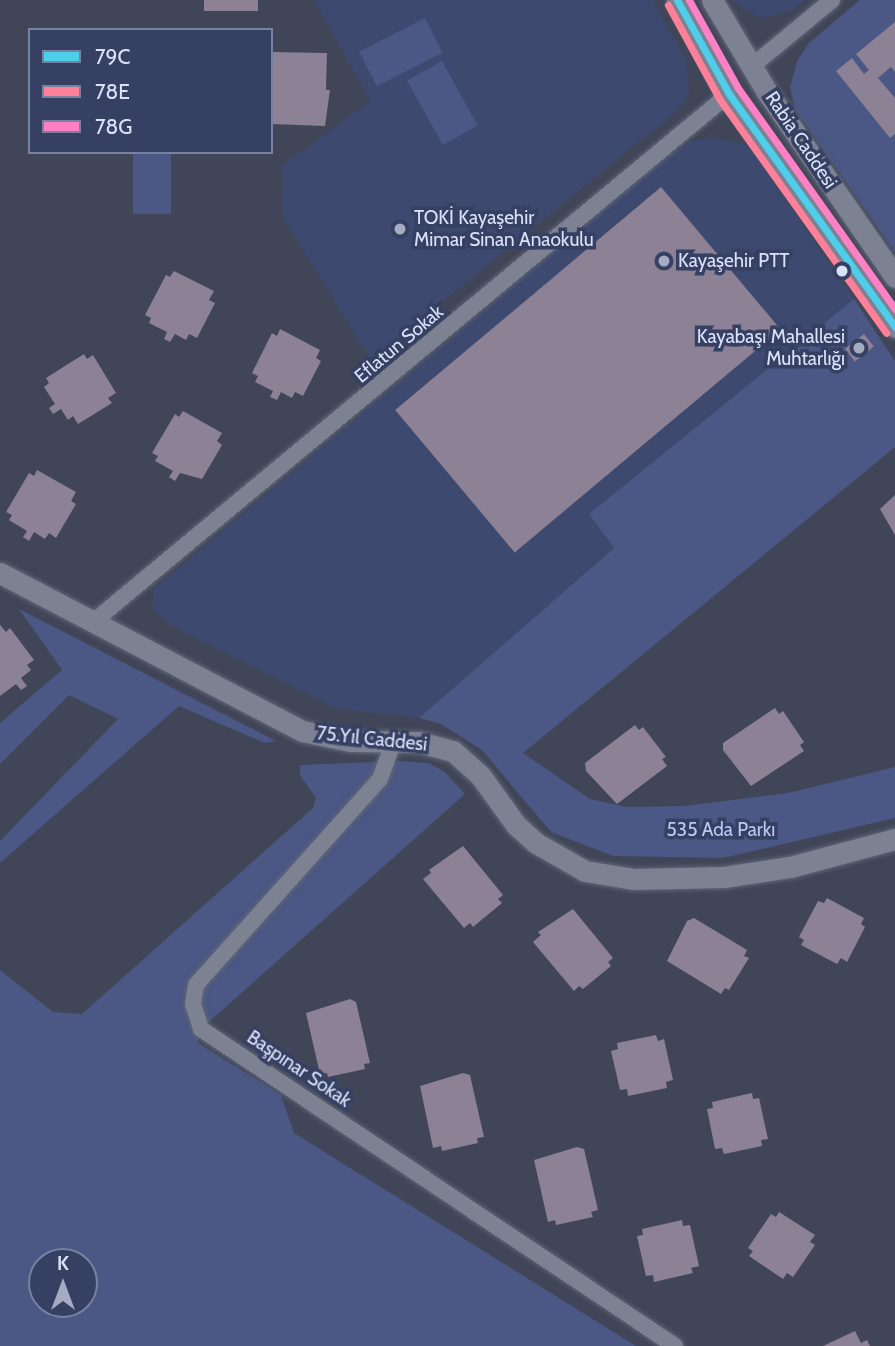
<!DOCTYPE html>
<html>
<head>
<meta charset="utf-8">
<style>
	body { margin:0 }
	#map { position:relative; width:895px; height:1346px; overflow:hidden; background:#404658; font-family:Cabin,sans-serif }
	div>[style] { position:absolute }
	.built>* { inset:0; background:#3e496f }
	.green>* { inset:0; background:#4b5784; transform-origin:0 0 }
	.building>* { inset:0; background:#8d8196; transform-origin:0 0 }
	.roads { filter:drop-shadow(0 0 2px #5f6576) drop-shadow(0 0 2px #5f6576) }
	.minor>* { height:16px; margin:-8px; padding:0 8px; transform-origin:8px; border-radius:8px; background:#7d8292 }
	.tertiary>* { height:21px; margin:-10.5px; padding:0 10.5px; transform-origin:10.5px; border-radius:10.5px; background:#7d8292 }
	.bus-1>* { height:7px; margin:-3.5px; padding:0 3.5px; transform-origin:3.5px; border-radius:3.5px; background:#4dcfeb }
	.bus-2>* { height:7px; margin:-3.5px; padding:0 3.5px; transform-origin:3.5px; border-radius:3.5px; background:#ff8098 }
	.bus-3>* { height:7px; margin:-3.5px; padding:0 3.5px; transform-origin:3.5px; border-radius:3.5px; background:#ff80c5 }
	.dots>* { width:19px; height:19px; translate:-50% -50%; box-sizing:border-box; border:4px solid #364063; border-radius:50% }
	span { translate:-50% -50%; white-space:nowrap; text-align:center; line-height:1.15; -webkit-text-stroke:7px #364063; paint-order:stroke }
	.street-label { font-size:19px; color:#dbe2f8 }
	.poi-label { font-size:19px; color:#dbe2f8 }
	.left { translate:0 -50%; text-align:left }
	.right { translate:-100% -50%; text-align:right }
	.park-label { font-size:19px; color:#bac8f4 }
	.legend { position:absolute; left:28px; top:28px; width:245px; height:126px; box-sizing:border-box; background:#364063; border:2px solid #78819f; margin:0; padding:9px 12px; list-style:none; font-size:21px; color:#dbe2f8 }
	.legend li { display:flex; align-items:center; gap:14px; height:35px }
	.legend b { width:35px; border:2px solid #78819f }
	.north { position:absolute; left:28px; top:1248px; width:70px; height:70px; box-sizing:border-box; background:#364063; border:2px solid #78819f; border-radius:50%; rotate:0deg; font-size:19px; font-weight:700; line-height:28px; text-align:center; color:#dbe2f8 }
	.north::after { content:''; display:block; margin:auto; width:24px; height:32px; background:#a5abc0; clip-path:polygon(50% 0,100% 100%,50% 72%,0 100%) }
</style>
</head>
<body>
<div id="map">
	<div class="built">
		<div style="clip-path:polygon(314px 0,653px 0,686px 61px,689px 93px,678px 110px,371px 360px,283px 218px,282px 166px,370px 101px)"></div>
		<div style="clip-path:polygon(731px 0,805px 0,790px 12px,759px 18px)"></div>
		<div style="clip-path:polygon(714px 138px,748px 145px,854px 299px,589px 514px,614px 548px,419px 718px,337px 709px,174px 627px,153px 609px,153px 590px,662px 160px,692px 141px)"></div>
	</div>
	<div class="green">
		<div style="clip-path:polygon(860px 0,895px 0,895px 252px,795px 109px,790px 88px,797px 61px,809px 43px)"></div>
		<div style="left:425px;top:18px;width:39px;height:74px;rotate:63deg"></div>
		<div style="left:442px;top:61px;width:74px;height:40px;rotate:61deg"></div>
		<div style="left:133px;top:152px;width:38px;height:62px"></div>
		<div style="clip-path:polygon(854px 299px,895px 361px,895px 447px,523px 753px,590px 799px,626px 807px,684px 806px,788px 793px,895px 767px,895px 818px,723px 858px,613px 856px,551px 832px,482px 750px,441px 724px,419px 718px,614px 548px,589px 514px)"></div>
		<div style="clip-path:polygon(19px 609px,276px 741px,265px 743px,179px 706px,0 863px,0 841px,118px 719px,69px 695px,0 764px,0 723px,62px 670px)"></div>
		<div style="clip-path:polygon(evenodd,399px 761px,429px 763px,445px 772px,465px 794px,201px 1029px,198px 1043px,281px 1095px,294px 1133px,636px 1346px,0 1346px,0 970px,53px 1012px,82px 1014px,313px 808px,316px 798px,300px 775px,300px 765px,399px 761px,42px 1262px,84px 1262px,84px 1304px,42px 1304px,42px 1262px)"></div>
	</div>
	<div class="building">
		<div style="left:204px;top:0;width:54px;height:11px"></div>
		<div style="clip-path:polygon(895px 22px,895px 72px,891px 67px,878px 78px,895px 98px,895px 134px,890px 138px,836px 71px,852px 58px,864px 74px,869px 70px,856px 54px)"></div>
		<div style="clip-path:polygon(273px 52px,327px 53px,326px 90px,330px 90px,325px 126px,271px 124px)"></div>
		<div style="left:661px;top:187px;width:186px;height:347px;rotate:50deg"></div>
		<div style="clip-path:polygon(174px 271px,214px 291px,209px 300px,215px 303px,197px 338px,189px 334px,186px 340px,175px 334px,170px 342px,164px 339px,167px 332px,149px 323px,151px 318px,145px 315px,166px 275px,170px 277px)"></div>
		<div style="clip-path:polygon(280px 329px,320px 350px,316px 358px,321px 361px,303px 396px,295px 392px,292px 398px,281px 392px,277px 400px,270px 397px,273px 391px,255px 382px,258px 376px,252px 373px,272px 333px,277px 336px)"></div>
		<div style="left:864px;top:334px;width:16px;height:24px;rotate:52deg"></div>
		<div style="clip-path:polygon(84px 354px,87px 359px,93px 355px,116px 393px,108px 398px,112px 403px,78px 424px,73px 416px,68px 420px,61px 409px,53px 414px,49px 408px,55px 404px,44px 387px,49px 383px,46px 378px)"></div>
		<div style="clip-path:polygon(183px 411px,222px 433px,217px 441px,222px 445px,202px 479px,180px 473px,175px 481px,169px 477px,173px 471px,155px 461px,158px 456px,152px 453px,175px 414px,179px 417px)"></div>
		<div style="clip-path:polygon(37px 470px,76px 492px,71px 501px,76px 504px,56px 538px,49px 533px,45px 539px,34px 532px,29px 541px,23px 537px,27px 531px,9px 520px,12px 515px,6px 512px,29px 473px,34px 476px)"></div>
		<div style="clip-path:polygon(895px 495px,895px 535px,880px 509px)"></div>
		<div style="clip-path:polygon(0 625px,6px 632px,10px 628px,34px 660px,27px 665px,31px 670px,21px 678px,27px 686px,21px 690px,16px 684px,0 696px)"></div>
		<div style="clip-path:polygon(775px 708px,779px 714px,783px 711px,804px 742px,800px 745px,804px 751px,751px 786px,723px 750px,723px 743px)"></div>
		<div style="clip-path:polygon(635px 725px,639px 730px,643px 727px,666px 757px,662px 759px,667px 766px,617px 804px,586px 771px,585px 763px)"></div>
		<div style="clip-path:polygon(463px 846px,503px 895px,498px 899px,502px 903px,473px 927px,470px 923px,464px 928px,423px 879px,431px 873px,429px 870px)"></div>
		<div style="clip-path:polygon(827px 898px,864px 918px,861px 924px,865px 927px,847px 962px,841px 958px,837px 964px,801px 945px,804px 940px,799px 937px,818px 901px,824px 903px)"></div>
		<div style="clip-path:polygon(573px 909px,613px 958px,608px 962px,611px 966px,583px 989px,579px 986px,574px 991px,533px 942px,541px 935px,538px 932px)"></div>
		<div style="clip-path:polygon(694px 918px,747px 950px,744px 956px,749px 958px,729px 990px,725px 988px,721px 994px,667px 961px,687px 921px)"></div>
		<div style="clip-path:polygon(350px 999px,356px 1002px,370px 1063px,364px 1064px,365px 1069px,328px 1077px,327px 1073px,320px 1074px,306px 1013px)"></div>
		<div style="clip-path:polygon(656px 1035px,658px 1041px,664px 1039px,673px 1080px,666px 1082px,667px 1088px,628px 1096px,627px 1089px,620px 1090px,611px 1051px,618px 1049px,617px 1043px)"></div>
		<div style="clip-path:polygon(463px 1073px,470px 1075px,484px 1137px,477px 1138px,478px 1143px,442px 1151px,441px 1146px,433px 1148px,420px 1086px)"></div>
		<div style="clip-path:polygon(752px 1093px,753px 1099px,759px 1098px,768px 1139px,761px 1140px,762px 1146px,724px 1154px,722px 1148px,715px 1149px,707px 1109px,713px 1108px,712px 1102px)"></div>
		<div style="clip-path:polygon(577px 1147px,584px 1149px,598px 1210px,591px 1212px,593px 1217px,556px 1225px,555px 1220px,548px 1222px,534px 1160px)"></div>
		<div style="clip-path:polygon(779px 1212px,815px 1235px,810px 1242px,815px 1245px,793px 1277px,787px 1273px,783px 1279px,749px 1256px,753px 1251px,748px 1248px,771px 1214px,776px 1217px)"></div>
		<div style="clip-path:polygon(682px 1220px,683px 1226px,690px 1225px,699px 1266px,691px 1268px,693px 1273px,654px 1282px,653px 1275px,646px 1276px,637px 1236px,643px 1235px,642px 1229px)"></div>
		<div style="clip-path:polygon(855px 1331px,861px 1343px,867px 1340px,870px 1346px,823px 1346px)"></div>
	</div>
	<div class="roads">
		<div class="minor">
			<div style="left:751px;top:67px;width:105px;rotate:-39.6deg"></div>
			<div style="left:93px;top:622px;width:827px;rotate:-39.7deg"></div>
			<div style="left:394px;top:740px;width:41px;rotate:109.7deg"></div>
			<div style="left:380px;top:779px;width:276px;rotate:131.8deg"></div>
			<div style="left:196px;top:985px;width:19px;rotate:99deg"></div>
			<div style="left:193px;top:1004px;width:26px;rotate:72deg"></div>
			<div style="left:201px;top:1029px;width:570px;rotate:33.77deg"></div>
		</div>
		<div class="tertiary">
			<div style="left:677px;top:0;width:107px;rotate:61deg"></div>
			<div style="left:729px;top:94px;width:286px;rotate:54.5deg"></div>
			<div style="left:712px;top:0;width:107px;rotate:59.1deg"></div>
			<div style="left:767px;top:92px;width:225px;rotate:55.3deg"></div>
			<div style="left:0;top:573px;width:341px;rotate:27.6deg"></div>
			<div style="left:302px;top:731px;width:49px;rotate:11.8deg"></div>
			<div style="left:350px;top:741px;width:69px;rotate:0.8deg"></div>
			<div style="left:419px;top:742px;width:35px;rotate:15deg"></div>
			<div style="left:453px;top:751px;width:36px;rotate:42deg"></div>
			<div style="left:480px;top:775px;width:62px;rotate:54.2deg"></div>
			<div style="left:516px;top:825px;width:27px;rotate:42deg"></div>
			<div style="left:536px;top:843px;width:56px;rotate:29.7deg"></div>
			<div style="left:585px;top:871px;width:50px;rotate:9.3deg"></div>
			<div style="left:634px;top:879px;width:90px;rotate:-1.3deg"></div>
			<div style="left:724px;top:877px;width:67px;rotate:-8.6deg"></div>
			<div style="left:790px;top:867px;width:109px;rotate:-14.9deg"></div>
		</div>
	</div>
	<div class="bus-1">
		<div style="left:677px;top:0;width:107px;rotate:61deg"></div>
		<div style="left:729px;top:94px;width:286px;rotate:54.5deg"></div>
	</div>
	<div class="bus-2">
		<div style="left:668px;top:5px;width:108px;rotate:61.3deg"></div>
		<div style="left:720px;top:100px;width:286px;rotate:54.5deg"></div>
	</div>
	<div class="bus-3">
		<div style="left:689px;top:0;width:101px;rotate:60.9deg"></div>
		<div style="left:738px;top:88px;width:271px;rotate:54.6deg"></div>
	</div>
	<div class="dots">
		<div style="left:400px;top:229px;background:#a5abc0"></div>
		<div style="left:664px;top:261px;background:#a5abc0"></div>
		<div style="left:842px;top:271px;background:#dbe2f8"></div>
		<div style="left:859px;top:348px;background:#a5abc0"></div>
	</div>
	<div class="street-label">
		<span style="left:801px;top:140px;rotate:56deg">Rabia Caddesi</span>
		<span style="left:399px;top:344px;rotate:-40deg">Eflatun Sokak</span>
		<span style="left:372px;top:739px;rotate:6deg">75.Yıl Caddesi</span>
		<span style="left:299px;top:1069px;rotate:34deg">Başpınar Sokak</span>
	</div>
	<div class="poi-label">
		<span class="left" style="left:414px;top:229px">TOKİ Kayaşehir<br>Mimar Sinan Anaokulu</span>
		<span class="left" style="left:678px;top:261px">Kayaşehir PTT</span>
		<span class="right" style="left:845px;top:348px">Kayabaşı Mahallesi<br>Muhtarlığı</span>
	</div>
	<div class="park-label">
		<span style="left:721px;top:830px">535 Ada Parkı</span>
	</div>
	<ul class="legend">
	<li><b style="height:9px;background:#4dcfeb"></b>79C</li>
	<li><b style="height:9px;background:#ff8098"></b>78E</li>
	<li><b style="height:9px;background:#ff80c5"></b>78G</li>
	</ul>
	<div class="north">K</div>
</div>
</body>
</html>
